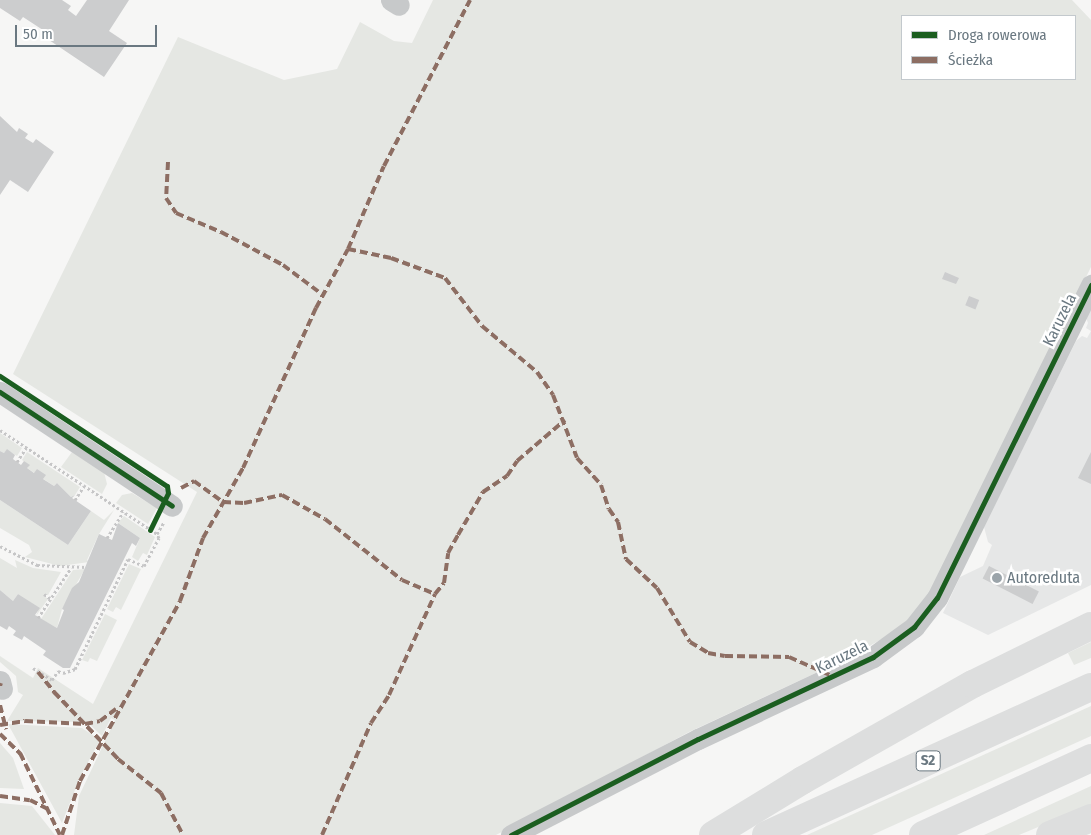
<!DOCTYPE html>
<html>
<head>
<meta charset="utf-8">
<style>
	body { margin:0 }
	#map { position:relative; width:1091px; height:835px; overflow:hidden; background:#f6f6f5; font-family:"Fira Sans Condensed",sans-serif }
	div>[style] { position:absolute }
	.built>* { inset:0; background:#e6e7e7 }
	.green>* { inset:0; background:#e5e7e3 }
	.building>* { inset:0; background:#cccdce; transform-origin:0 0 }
	.path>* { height:3px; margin-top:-1.5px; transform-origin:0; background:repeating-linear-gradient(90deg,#c6c6c7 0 2.5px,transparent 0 5px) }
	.minor>* { height:21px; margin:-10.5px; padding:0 10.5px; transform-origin:10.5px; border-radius:10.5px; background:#c7c9ca }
	.highway>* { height:28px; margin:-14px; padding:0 14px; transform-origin:14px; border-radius:14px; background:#dddede }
	.quiet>* { height:4px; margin-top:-2px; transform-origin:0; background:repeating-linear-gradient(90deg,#8d6e63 0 8px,transparent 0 12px) }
	.cycleway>* { height:5px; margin:-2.5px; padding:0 2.5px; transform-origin:2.5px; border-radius:2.5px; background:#1b5e20 }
	.dots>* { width:14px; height:14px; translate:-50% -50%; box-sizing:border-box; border:2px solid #fff; border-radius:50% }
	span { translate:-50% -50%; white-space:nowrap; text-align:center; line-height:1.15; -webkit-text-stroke:5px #fff; paint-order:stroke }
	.shield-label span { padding:1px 4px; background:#fff; border:1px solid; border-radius:4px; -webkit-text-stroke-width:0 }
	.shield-label { font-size:15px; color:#6a7881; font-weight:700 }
	.street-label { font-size:16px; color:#6a7881 }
	.poi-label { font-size:16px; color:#6a7881 }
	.left { translate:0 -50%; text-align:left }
	.legend { position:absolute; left:901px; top:15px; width:175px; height:65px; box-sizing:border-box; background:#fff; border:1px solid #c3c9cd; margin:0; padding:6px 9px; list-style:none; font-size:15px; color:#6a7881 }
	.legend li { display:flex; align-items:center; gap:10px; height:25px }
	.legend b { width:25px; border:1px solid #c3c9cd }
	.scale { position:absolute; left:15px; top:25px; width:142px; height:22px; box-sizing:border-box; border:2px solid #6a7881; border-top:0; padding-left:6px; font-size:15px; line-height:18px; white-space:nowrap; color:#6a7881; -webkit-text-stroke:4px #fff; paint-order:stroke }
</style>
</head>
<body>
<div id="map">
	<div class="built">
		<div style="clip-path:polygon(1091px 308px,1091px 585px,988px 635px,943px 613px,960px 577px,983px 566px,992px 545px,988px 542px,984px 527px,1076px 341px,1082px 336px,1087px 338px,1091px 331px,1086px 328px,1088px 323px,1086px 318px)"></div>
	</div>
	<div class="green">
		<div style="clip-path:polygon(evenodd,433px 0,1072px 0,1091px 20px,1091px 267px,925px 603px,894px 632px,852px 656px,689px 732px,496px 835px,74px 835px,79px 796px,115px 720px,111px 718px,102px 736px,87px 722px,7px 721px,23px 695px,18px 692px,16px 676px,0 662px,0 656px,33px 678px,38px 668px,93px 704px,197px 492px,13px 374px,178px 37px,284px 80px,337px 69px,360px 22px,394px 41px,412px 43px,433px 0,902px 16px,1075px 16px,1075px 79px,902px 79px,902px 16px)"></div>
		<div style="clip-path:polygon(0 433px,22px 448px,17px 456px,7px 450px,4px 453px,0 451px)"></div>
		<div style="clip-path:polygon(27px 452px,80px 487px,75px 495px,71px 497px,57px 483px,54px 486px,27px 468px,29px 465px,22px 460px)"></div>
		<div style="clip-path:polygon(72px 452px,104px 472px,107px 484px,102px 494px,61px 467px)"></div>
		<div style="clip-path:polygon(132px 493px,157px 508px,148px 524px,116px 503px,122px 495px)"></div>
		<div style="clip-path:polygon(0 500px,68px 545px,91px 511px,104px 520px,114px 510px,99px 534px,87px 560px,89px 562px,60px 566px,25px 557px,32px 552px,29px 545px,0 528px)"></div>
		<div style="clip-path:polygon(124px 516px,155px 537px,147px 555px,143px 553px,138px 561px,132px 557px,140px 538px,118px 523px)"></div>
		<div style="clip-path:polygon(0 558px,17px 568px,15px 560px,33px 568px,61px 572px,48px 595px,43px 595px,48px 599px,36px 616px,39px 608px,18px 594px,13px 601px,0 590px)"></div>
		<div style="clip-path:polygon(129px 564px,141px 569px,121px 610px,116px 607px,113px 612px,107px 609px)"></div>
		<div style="clip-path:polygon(85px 569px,62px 609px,57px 628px,41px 619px,73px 570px)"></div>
		<div style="clip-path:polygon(105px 614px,117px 620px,97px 661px,90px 658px,88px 662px,82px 660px)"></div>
		<div style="clip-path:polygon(1091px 642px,1091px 658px,1074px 665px,1068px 653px)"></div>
		<div style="clip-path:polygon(1091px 706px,1091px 736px,872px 835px,807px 835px)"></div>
		<div style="clip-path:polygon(8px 724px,82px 728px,100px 740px,80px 777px,62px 823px)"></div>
		<div style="clip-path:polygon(0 743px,13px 758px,24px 789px,0 788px)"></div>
		<div style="clip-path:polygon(1091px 786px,1091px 805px,1019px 835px,984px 835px)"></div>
		<div style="clip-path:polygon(0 803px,32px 806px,55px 835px,0 835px)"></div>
	</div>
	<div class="building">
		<div style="clip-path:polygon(0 0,62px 0,71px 6px,68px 10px,76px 16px,87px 0,129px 0,109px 31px,127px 43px,104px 77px,46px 38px,49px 34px,23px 17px,20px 21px,0 8px)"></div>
		<div style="clip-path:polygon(0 116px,17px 132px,19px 128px,28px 134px,25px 138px,33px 143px,36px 139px,54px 152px,28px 192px,10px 180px,0 195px)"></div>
		<div style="clip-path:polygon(945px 272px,959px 278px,956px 284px,942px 279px)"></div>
		<div style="left:969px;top:296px;width:11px;height:10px;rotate:22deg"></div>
		<div style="clip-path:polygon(7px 449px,15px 455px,13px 459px,21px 465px,24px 461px,30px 465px,27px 468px,34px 473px,37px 469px,46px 475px,43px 479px,54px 486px,57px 483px,71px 497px,75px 495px,72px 498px,91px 511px,68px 545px,0 500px,0 451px,4px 453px)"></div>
		<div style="clip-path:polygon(1091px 452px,1091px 484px,1078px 478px)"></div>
		<div style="clip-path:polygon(118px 523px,140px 538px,136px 546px,132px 543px,70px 668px,63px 668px,43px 655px,46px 651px,24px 636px,22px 640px,13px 635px,16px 631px,9px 626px,7px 630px,0 626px,0 590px,13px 601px,18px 594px,40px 608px,35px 615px,57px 628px,64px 610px,62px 609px,72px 588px,79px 582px,99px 534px,112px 540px)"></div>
		<div style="left:989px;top:566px;width:56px;height:14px;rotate:27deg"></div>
	</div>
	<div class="path">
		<div style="left:0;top:430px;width:188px;rotate:33.5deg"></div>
		<div style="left:157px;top:534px;width:14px;rotate:-60deg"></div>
		<div style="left:17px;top:462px;width:17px;rotate:-57deg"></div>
		<div style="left:75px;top:500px;width:17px;rotate:-57deg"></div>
		<div style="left:107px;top:538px;width:31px;rotate:-58deg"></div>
		<div style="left:0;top:546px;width:42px;rotate:27.2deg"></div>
		<div style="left:37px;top:565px;width:49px;rotate:2.3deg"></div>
		<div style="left:44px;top:594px;width:9px;rotate:36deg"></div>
		<div style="left:38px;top:618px;width:60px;rotate:-56.6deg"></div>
		<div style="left:33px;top:668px;width:22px;rotate:32deg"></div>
		<div style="left:52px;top:680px;width:11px;rotate:-56deg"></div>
		<div style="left:58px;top:671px;width:5px;rotate:22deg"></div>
		<div style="left:63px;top:673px;width:13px;rotate:-18deg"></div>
		<div style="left:75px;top:669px;width:122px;rotate:-64.3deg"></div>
		<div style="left:128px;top:559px;width:17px;rotate:24deg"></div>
		<div style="left:144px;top:566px;width:32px;rotate:-62deg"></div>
		<div style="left:159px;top:538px;width:4px;rotate:-117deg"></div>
	</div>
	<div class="minor">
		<div style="left:391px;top:0;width:9px;rotate:32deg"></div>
		<div style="left:0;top:392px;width:206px;rotate:33.5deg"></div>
		<div style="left:0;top:681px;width:8px;rotate:76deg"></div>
		<div style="left:511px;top:835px;width:210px;rotate:-27.2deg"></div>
		<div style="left:698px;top:739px;width:193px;rotate:-25.1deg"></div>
		<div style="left:873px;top:657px;width:51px;rotate:-36.2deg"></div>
		<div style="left:914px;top:627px;width:37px;rotate:-52deg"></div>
		<div style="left:937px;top:598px;width:349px;rotate:-63.8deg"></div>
	</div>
	<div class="highway">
		<div style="left:713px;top:835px;width:105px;rotate:-31.4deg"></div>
		<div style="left:803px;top:780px;width:195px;rotate:-29.5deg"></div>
		<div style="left:973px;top:684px;width:131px;rotate:-26.2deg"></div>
		<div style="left:766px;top:835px;width:357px;rotate:-24.5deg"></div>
		<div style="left:923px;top:835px;width:185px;rotate:-24.6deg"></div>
		<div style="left:1050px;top:835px;width:44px;rotate:-22.5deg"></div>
	</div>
	<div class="quiet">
		<div style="left:168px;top:162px;width:36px;rotate:93deg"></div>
		<div style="left:166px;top:198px;width:18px;rotate:56deg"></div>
		<div style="left:176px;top:213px;width:49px;rotate:22.9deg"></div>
		<div style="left:221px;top:232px;width:70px;rotate:28deg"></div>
		<div style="left:283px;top:265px;width:50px;rotate:36.9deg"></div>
		<div style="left:348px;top:249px;width:44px;rotate:11.8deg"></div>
		<div style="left:391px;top:258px;width:58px;rotate:20.3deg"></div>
		<div style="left:445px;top:278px;width:61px;rotate:52.4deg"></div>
		<div style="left:482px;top:326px;width:72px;rotate:39.9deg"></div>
		<div style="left:537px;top:372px;width:28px;rotate:55deg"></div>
		<div style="left:553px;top:395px;width:67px;rotate:69.1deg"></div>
		<div style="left:577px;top:458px;width:36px;rotate:48deg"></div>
		<div style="left:601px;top:485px;width:25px;rotate:72deg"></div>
		<div style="left:609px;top:509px;width:16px;rotate:55deg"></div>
		<div style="left:618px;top:522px;width:38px;rotate:78deg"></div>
		<div style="left:626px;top:559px;width:42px;rotate:43.1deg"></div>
		<div style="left:657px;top:588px;width:63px;rotate:58.6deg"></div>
		<div style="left:690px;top:642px;width:21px;rotate:31deg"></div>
		<div style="left:708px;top:653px;width:17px;rotate:10deg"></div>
		<div style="left:725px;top:656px;width:64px;rotate:0.9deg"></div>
		<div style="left:789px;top:657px;width:47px;rotate:23.8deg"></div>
		<div style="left:181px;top:488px;width:15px;rotate:-28deg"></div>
		<div style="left:194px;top:481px;width:36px;rotate:36deg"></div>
		<div style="left:223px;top:502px;width:21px;rotate:3deg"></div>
		<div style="left:244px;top:503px;width:39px;rotate:-12deg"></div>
		<div style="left:282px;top:495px;width:49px;rotate:29.2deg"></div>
		<div style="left:325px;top:519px;width:98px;rotate:38.4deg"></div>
		<div style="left:402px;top:580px;width:36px;rotate:23deg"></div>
		<div style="left:38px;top:672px;width:26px;rotate:51deg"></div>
		<div style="left:54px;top:692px;width:93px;rotate:46.3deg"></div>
		<div style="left:118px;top:759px;width:55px;rotate:38.3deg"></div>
		<div style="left:161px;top:793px;width:47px;rotate:62.4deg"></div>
		<div style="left:0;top:686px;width:3px;rotate:-72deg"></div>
		<div style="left:0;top:705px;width:25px;rotate:76deg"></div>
		<div style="left:0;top:725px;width:25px;rotate:-9deg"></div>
		<div style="left:25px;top:721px;width:60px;rotate:2.9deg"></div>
		<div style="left:85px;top:724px;width:15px;rotate:-11deg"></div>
		<div style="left:100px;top:721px;width:20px;rotate:-37deg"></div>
		<div style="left:0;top:734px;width:28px;rotate:44deg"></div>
		<div style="left:20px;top:753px;width:91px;rotate:64deg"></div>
		<div style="left:0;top:796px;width:30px;rotate:8deg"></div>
		<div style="left:30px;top:800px;width:20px;rotate:27deg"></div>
		<div style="left:62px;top:835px;width:57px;rotate:-71.6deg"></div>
		<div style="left:80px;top:781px;width:206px;rotate:-60.9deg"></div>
		<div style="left:180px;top:601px;width:67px;rotate:-69.9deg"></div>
		<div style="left:203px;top:538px;width:81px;rotate:-60.3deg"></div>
		<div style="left:243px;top:468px;width:176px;rotate:-65.5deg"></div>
		<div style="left:316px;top:308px;width:67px;rotate:-61.5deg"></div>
		<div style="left:348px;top:249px;width:90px;rotate:-66.6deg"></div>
		<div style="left:384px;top:166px;width:187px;rotate:-62.6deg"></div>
		<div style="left:322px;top:835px;width:122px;rotate:-66.4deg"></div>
		<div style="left:371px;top:723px;width:33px;rotate:-57deg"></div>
		<div style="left:389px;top:695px;width:111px;rotate:-65.5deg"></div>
		<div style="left:435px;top:594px;width:14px;rotate:-51deg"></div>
		<div style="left:444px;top:583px;width:30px;rotate:-82deg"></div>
		<div style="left:448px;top:553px;width:21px;rotate:-61deg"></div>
		<div style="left:458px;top:535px;width:50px;rotate:-59.8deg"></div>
		<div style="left:483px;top:492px;width:29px;rotate:-34deg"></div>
		<div style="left:507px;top:476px;width:18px;rotate:-56deg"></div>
		<div style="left:517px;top:461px;width:63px;rotate:-40.5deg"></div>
	</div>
	<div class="cycleway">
		<div style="left:0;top:376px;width:200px;rotate:33.4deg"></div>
		<div style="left:167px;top:486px;width:7px;rotate:82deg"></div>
		<div style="left:168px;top:493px;width:41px;rotate:115.9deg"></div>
		<div style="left:0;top:392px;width:206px;rotate:33.5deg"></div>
		<div style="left:511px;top:835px;width:210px;rotate:-27.2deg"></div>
		<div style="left:698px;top:739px;width:193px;rotate:-25.1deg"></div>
		<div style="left:873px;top:657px;width:51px;rotate:-36.2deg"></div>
		<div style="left:914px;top:627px;width:37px;rotate:-52deg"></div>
		<div style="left:937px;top:598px;width:349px;rotate:-63.8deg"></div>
	</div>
	<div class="dots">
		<div style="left:997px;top:578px;background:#9ba4aa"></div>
	</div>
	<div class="shield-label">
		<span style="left:928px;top:761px">S2</span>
	</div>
	<div class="street-label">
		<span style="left:1060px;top:320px;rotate:-64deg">Karuzela</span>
		<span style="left:842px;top:657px;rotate:-26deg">Karuzela</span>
	</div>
	<div class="poi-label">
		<span class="left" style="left:1007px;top:578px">Autoreduta</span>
	</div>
	<ul class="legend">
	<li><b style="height:6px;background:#1b5e20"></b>Droga rowerowa</li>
	<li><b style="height:6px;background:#8d6e63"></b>Ścieżka</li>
	</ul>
	<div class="scale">50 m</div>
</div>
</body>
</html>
